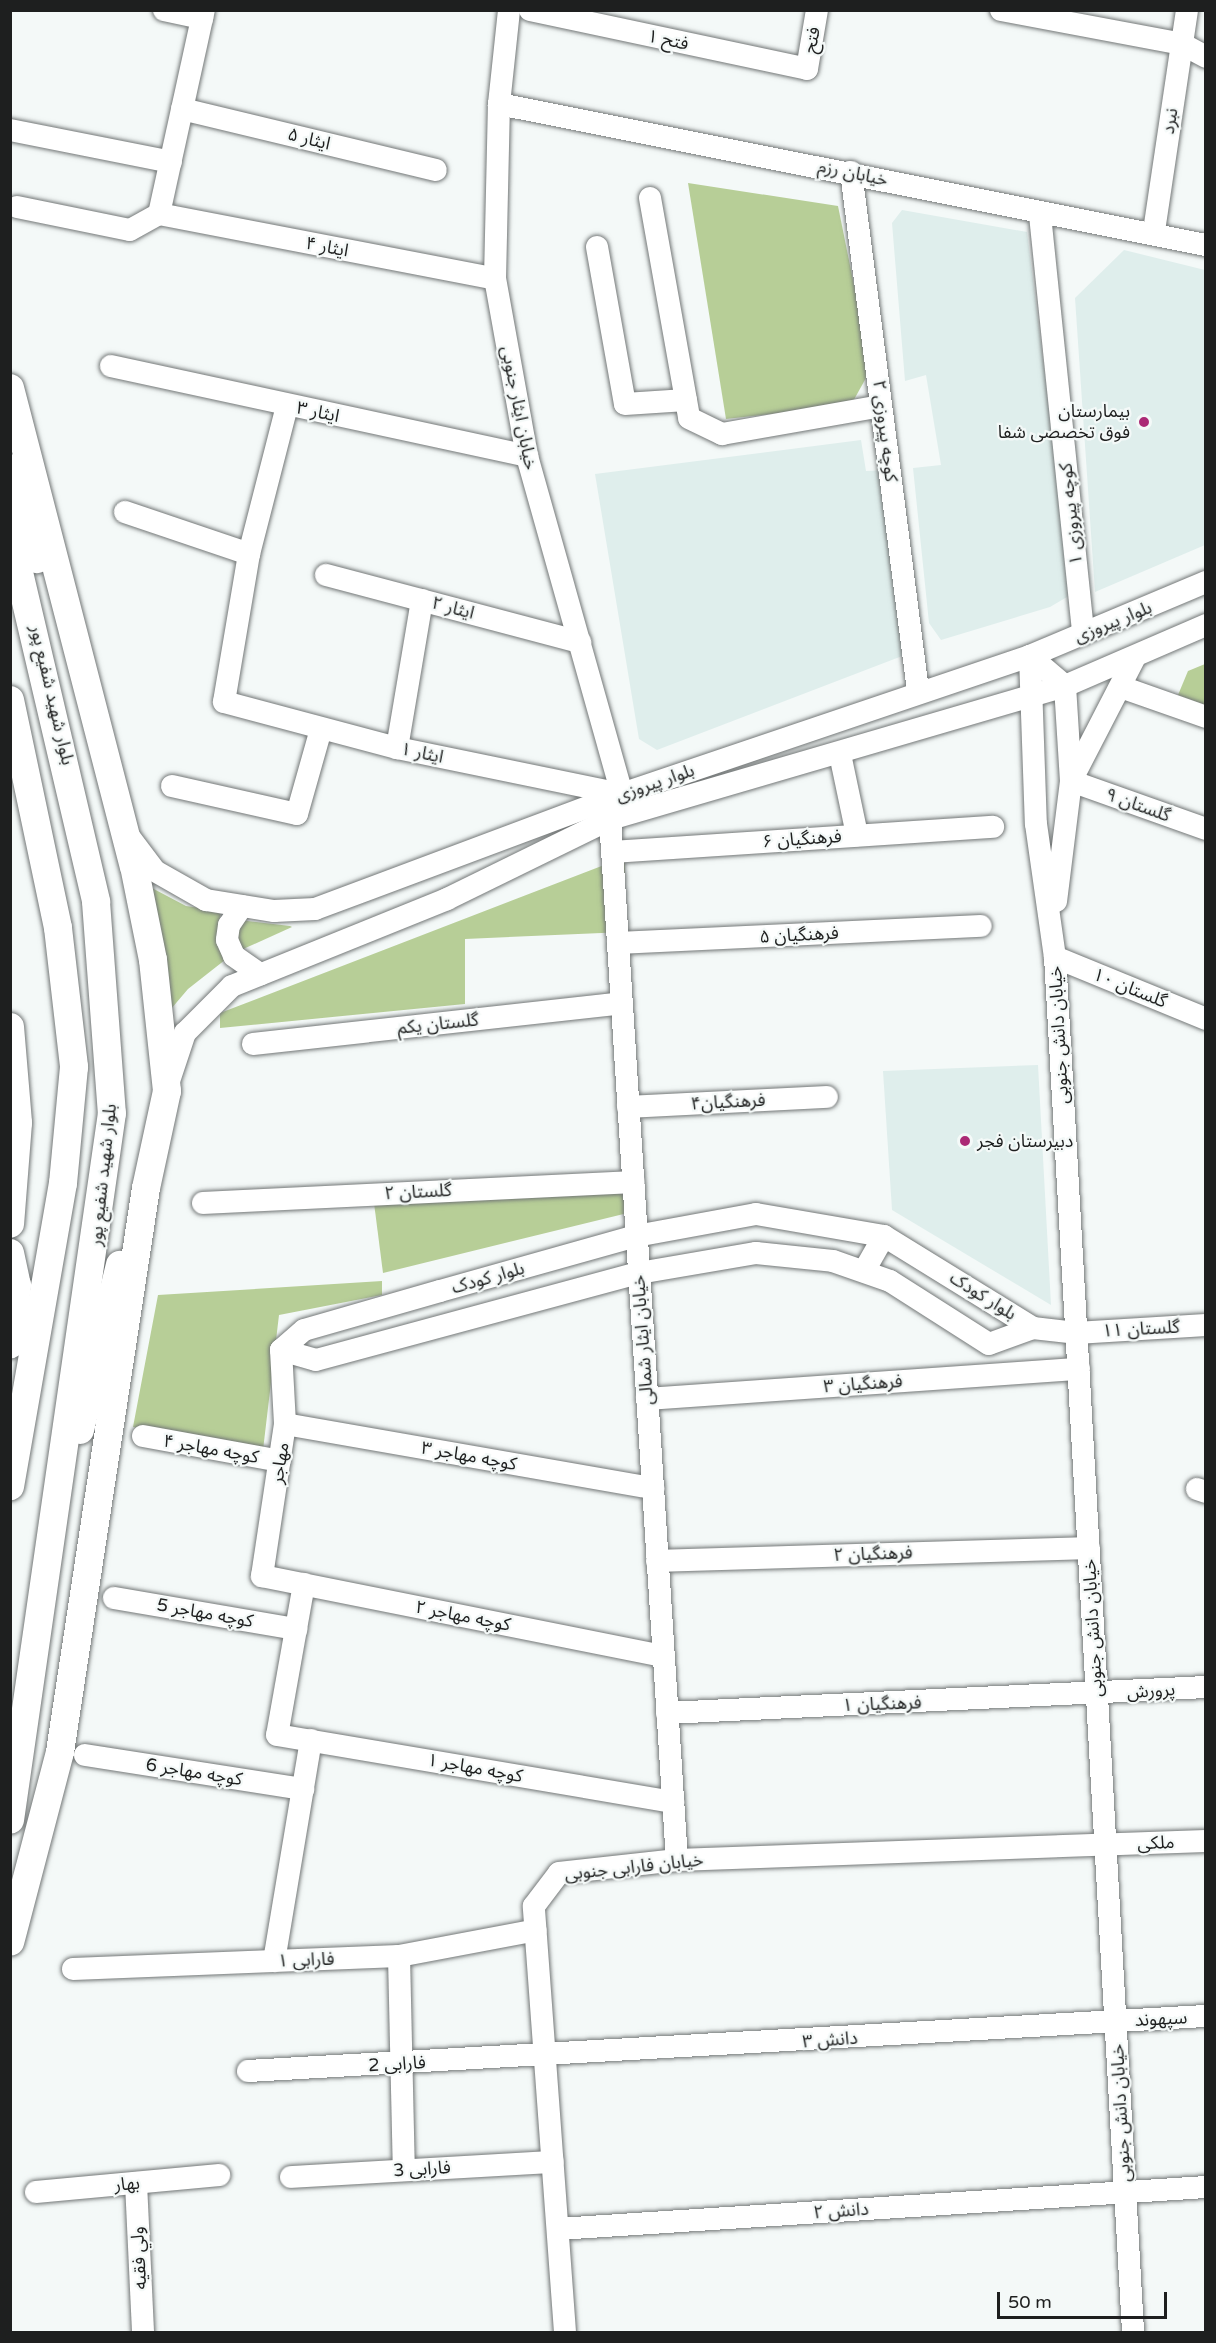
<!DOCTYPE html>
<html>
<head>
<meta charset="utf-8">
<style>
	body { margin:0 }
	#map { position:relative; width:1216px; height:2343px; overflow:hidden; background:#f4f9f8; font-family:"Varela Round","Noto Sans Arabic",sans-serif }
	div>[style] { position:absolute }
	.built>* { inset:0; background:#dfeeec }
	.green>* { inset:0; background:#b7ce97 }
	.roads { filter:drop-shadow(0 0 2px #737777) drop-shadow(0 0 2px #737777) }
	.minor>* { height:22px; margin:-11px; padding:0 11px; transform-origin:11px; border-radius:11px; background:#fff }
	.major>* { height:28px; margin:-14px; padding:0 14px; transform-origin:14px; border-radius:14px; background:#fff }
	.dots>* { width:16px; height:16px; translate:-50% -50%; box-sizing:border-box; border:3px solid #f4f9f8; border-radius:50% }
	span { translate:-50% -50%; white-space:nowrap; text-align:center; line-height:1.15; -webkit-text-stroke:4.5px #f4f9f8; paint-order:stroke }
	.street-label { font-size:18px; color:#1e1f1f }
	.poi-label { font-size:18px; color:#1e1f1f }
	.right { translate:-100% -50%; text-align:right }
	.left { translate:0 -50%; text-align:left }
	.frame { position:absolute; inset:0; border:12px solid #1e1f1f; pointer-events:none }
	.scale { position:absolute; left:997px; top:2292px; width:170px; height:27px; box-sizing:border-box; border:3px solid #1e1f1f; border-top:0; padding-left:8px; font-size:18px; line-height:21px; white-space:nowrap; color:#1e1f1f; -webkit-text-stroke:4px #f4f9f8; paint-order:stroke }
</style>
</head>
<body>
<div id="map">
	<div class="built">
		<div style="clip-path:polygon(902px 210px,1027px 232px,1072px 594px,1050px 607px,941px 640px,929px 623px,913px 468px,941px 465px,926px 375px,905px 381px,892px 223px)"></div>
		<div style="clip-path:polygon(1124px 250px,1205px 270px,1205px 545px,1095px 592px,1075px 298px)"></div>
		<div style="clip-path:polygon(861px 440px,866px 471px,888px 470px,910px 653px,657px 750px,639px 739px,595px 474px)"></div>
		<div style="clip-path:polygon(1038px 1065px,1051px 1305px,892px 1210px,883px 1071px)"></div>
	</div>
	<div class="green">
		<div style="clip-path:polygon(688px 183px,838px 206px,871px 369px,851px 405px,726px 419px)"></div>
		<div style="clip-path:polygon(1205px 664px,1205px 705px,1178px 695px,1188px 671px)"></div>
		<div style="clip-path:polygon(625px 857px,625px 932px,465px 939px,465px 1004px,220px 1028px,220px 1013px)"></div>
		<div style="clip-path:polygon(150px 887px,186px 906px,221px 911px,216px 940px,230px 956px,188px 989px,171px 1009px)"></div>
		<div style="clip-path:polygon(239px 920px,290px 926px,292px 927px,241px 950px,235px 924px)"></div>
		<div style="clip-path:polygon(638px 1187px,640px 1210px,383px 1273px,374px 1203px)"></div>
		<div style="clip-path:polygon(382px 1281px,382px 1295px,279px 1315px,263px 1450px,133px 1427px,158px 1295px)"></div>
	</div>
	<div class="roads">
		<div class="minor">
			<div style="left:164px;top:10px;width:39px;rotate:12deg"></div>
			<div style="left:530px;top:10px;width:283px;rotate:12deg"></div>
			<div style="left:807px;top:69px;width:60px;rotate:-80.4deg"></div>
			<div style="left:1001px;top:10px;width:184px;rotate:10.6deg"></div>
			<div style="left:1182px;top:44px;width:27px;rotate:28deg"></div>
			<div style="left:499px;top:104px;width:721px;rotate:11.28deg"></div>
			<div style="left:182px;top:109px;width:261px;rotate:13.5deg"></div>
			<div style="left:10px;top:130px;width:164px;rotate:11.2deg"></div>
			<div style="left:851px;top:172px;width:523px;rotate:82.64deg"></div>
			<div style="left:650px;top:198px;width:223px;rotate:79.9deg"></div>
			<div style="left:689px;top:418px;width:37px;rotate:26deg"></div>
			<div style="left:722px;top:434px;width:161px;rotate:-10deg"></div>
			<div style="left:17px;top:207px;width:115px;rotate:11.5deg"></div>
			<div style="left:130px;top:230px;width:33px;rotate:-29deg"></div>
			<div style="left:159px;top:214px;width:342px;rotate:10.9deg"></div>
			<div style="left:159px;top:214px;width:209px;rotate:-77.6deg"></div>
			<div style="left:1040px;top:215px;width:421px;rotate:84.1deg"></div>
			<div style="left:1154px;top:231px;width:223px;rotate:-81.5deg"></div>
			<div style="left:597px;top:247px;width:159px;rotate:79.9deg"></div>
			<div style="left:625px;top:404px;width:61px;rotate:-3.8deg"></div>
			<div style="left:111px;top:366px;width:426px;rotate:12.2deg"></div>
			<div style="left:287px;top:406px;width:153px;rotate:104.4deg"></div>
			<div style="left:249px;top:554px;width:150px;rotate:99.6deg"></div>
			<div style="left:224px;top:702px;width:179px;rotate:14.9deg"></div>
			<div style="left:397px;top:748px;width:230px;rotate:11.6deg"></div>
			<div style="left:622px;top:794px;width:351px;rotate:-105.7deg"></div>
			<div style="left:527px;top:456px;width:180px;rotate:-100.2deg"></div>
			<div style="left:495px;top:279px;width:175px;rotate:-88.7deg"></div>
			<div style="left:499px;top:104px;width:95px;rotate:-83.9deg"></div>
			<div style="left:125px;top:512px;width:131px;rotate:18.7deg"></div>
			<div style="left:326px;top:575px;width:263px;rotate:14.8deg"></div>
			<div style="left:1030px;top:656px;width:168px;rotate:88deg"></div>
			<div style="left:1036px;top:824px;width:134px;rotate:81.9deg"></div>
			<div style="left:1055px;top:957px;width:1377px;rotate:86.75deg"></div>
			<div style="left:1030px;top:656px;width:46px;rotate:40.6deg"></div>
			<div style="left:1065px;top:686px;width:95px;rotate:86.4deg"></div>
			<div style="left:1071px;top:781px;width:121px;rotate:97.1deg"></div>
			<div style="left:1134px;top:659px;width:137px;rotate:117.3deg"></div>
			<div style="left:1071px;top:781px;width:143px;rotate:19.6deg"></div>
			<div style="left:1121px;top:687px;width:90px;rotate:19.4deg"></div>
			<div style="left:397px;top:748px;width:150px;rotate:-80.4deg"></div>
			<div style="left:840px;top:754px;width:83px;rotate:78.1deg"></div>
			<div style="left:172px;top:786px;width:128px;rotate:12.6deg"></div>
			<div style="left:297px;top:814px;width:88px;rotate:-74.2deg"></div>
			<div style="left:610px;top:819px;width:1043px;rotate:86.32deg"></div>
			<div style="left:130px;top:838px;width:41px;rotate:52.9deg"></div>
			<div style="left:155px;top:871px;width:59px;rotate:29.6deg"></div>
			<div style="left:206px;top:900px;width:69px;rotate:9.2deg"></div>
			<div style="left:274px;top:911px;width:41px;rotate:-2.8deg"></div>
			<div style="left:315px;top:909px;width:328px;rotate:-20.5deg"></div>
			<div style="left:622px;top:794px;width:431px;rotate:-18.7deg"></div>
			<div style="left:1030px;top:656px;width:191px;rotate:-22.8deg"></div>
			<div style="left:612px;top:852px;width:382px;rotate:-3.8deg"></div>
			<div style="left:242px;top:906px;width:23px;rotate:124deg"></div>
			<div style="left:229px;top:925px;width:15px;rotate:98deg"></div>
			<div style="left:227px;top:940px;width:17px;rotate:66deg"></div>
			<div style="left:234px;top:956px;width:32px;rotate:35deg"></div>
			<div style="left:618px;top:943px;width:363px;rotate:-2.7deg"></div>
			<div style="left:1055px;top:957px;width:163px;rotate:22.3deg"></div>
			<div style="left:253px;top:1044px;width:371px;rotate:-6.3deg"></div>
			<div style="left:169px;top:1081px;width:51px;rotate:-71.6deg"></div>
			<div style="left:185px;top:1033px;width:66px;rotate:-45deg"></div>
			<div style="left:232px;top:986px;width:232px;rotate:-22deg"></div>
			<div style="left:447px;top:899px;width:182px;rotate:-26.1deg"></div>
			<div style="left:610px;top:819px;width:474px;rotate:-16.3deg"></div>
			<div style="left:1065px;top:686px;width:154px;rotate:-23.4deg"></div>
			<div style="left:628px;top:1107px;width:199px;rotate:-2.9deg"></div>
			<div style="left:203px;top:1203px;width:431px;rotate:-2.8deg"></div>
			<div style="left:864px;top:1271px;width:40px;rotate:-60.3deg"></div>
			<div style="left:281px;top:1350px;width:30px;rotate:-41deg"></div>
			<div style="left:304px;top:1330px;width:141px;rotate:-16deg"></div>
			<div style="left:440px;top:1291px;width:204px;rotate:-15.7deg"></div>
			<div style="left:636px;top:1236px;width:122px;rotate:-10.4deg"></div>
			<div style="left:756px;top:1214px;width:130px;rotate:9.8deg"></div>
			<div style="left:884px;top:1236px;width:175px;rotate:31.7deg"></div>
			<div style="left:1033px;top:1328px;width:43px;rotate:6.6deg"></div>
			<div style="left:1076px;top:1333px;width:130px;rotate:-3.5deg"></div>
			<div style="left:281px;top:1350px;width:36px;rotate:16deg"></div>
			<div style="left:316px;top:1360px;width:335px;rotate:-15.1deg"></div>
			<div style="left:639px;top:1273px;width:119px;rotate:-9.7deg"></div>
			<div style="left:756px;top:1253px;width:77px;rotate:5.9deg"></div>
			<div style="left:833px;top:1261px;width:60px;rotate:19.3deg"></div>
			<div style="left:890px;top:1281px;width:117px;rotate:32.5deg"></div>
			<div style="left:989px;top:1344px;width:47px;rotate:-20deg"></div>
			<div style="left:281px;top:1350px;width:74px;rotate:86.9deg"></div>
			<div style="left:285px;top:1424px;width:154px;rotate:98.6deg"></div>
			<div style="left:262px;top:1576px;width:409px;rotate:11.3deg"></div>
			<div style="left:647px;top:1399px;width:433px;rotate:-4deg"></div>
			<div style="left:285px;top:1424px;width:374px;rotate:9.9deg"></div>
			<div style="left:143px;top:1436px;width:139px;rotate:10.3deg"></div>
			<div style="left:1197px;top:1489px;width:9px;rotate:18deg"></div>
			<div style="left:657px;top:1561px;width:432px;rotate:-1.7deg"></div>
			<div style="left:304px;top:1584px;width:153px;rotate:100.1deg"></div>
			<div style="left:277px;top:1735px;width:402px;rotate:9.6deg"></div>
			<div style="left:114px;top:1598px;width:185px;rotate:9.7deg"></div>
			<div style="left:667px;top:1713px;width:540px;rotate:-2.76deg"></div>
			<div style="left:85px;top:1755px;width:221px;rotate:8.9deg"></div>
			<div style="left:399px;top:1956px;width:214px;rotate:88.7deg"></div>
			<div style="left:274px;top:1961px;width:224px;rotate:-80.5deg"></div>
			<div style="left:73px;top:1969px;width:326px;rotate:-2.3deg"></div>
			<div style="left:399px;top:1956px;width:139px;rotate:-10.7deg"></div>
			<div style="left:248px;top:2071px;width:960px;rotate:-3.29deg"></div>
			<div style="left:291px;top:2177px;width:262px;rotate:-3.3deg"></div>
			<div style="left:136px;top:2183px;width:149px;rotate:87.3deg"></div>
			<div style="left:36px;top:2192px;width:184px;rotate:-5.3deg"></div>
			<div style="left:558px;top:2229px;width:649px;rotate:-3.71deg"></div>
			<div style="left:565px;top:2332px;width:427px;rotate:-94.2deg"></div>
			<div style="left:534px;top:1906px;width:41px;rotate:-52.9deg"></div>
			<div style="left:559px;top:1873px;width:119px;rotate:-6.3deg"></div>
			<div style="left:677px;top:1860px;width:529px;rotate:-2.06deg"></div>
		</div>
		<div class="major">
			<div style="left:10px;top:388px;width:494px;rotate:75.5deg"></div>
			<div style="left:134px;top:866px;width:96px;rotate:78.6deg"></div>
			<div style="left:153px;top:960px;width:132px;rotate:83.9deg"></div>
			<div style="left:167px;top:1091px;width:99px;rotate:102.2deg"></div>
			<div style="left:146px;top:1188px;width:571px;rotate:98.67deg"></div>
			<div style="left:60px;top:1752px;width:196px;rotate:104.7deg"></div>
			<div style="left:10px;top:468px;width:95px;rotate:73.5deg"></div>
			<div style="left:10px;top:534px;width:378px;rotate:76.8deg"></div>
			<div style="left:96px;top:902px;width:212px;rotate:85.7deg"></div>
			<div style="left:112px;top:1113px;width:714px;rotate:98.21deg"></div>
			<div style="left:10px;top:700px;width:233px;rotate:78.1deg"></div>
			<div style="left:58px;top:928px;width:140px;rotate:83.4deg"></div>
			<div style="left:74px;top:1067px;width:117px;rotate:95.4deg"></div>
			<div style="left:63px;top:1183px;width:308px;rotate:99.9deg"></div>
			<div style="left:10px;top:1027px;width:96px;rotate:85.2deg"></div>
			<div style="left:18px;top:1123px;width:101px;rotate:94.5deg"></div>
			<div style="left:10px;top:1253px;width:33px;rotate:78deg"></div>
			<div style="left:17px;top:1285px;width:60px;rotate:96.7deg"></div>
			<div style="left:80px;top:1430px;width:170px;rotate:-76.4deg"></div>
		</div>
	</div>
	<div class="dots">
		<div style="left:1144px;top:422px;background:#ab2975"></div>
		<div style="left:965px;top:1141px;background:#ab2975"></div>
	</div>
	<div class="street-label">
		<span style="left:668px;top:40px;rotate:12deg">فتح ۱</span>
		<span style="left:812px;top:40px;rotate:-80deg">فتح</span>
		<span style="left:1170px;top:121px;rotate:-81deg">نبرد</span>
		<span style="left:309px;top:139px;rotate:14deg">ایثار ۵</span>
		<span style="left:853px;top:173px;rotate:12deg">خیابان رزم</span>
		<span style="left:327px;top:247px;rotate:11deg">ایثار ۴</span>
		<span style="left:519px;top:408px;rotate:79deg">خیابان ایثار جنوبی</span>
		<span style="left:318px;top:412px;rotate:12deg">ایثار ۳</span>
		<span style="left:885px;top:431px;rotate:83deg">کوچه پیروزی ۲</span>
		<span style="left:1071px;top:514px;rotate:-96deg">کوچه پیروزی ۱</span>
		<span style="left:453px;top:608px;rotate:15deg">ایثار ۲</span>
		<span style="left:1113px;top:622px;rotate:-22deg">بلوار پیروزی</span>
		<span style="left:52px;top:695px;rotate:77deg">بلوار شهید شفیع پور</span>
		<span style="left:422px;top:753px;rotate:12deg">ایثار ۱</span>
		<span style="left:655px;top:783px;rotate:-19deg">بلوار پیروزی</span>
		<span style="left:1138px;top:805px;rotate:20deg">گلستان ۹</span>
		<span style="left:802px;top:839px;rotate:-4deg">فرهنگیان ۶</span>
		<span style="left:799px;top:935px;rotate:-3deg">فرهنگیان ۵</span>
		<span style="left:1130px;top:988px;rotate:22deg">گلستان ۱۰</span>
		<span style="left:438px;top:1024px;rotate:-6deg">گلستان یکم</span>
		<span style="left:1059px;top:1035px;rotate:-93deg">خیابان دانش جنوبی</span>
		<span style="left:728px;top:1102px;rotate:-3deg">فرهنگیان۴</span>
		<span style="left:103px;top:1175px;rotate:-84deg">بلوار شهید شفیع پور</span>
		<span style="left:418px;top:1192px;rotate:-3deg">گلستان ۲</span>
		<span style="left:488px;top:1278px;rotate:-16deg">بلوار کودک</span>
		<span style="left:983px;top:1296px;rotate:32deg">بلوار کودک</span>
		<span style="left:1141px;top:1329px;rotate:-3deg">گلستان ۱۱</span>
		<span style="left:643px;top:1340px;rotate:-94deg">خیابان ایثار شمالی</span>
		<span style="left:863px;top:1384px;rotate:-4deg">فرهنگیان ۳</span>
		<span style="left:211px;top:1449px;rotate:10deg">کوچه مهاجر ۴</span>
		<span style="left:469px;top:1456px;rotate:10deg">کوچه مهاجر ۳</span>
		<span style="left:280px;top:1463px;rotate:-81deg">مهاجر</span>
		<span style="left:873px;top:1554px;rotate:-2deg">فرهنگیان ۲</span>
		<span style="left:205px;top:1613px;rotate:10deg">کوچه مهاجر 5</span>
		<span style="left:463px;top:1616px;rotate:11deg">کوچه مهاجر ۲</span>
		<span style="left:1093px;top:1628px;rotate:-93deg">خیابان دانش جنوبی</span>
		<span style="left:1151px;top:1691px;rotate:-4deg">پرورش</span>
		<span style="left:882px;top:1704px;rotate:-2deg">فرهنگیان ۱</span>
		<span style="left:475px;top:1768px;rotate:10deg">کوچه مهاجر ۱</span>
		<span style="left:194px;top:1772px;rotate:9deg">کوچه مهاجر 6</span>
		<span style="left:1156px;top:1843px;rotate:-2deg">ملکی</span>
		<span style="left:634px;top:1867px;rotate:-6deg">خیابان فارابی جنوبی</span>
		<span style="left:306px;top:1960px;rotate:-2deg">فارابی ۱</span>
		<span style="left:1161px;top:2019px;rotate:-3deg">سپهوند</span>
		<span style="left:830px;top:2040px;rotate:-4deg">دانش ۳</span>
		<span style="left:397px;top:2064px;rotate:-3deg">فارابی 2</span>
		<span style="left:1121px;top:2113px;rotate:-93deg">خیابان دانش جنوبی</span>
		<span style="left:422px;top:2169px;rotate:-3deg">فارابی 3</span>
		<span style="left:127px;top:2184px;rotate:-5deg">بهار</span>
		<span style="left:841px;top:2211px;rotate:-4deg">دانش ۲</span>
		<span style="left:139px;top:2258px;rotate:-93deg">ولي فقيه</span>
	</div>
	<div class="poi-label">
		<span class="right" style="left:1130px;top:422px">بیمارستان<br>فوق تخصصی شفا</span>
		<span class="left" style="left:977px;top:1141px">دبیرستان فجر</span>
	</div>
	<div class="frame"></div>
	<div class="scale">50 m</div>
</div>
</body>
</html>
